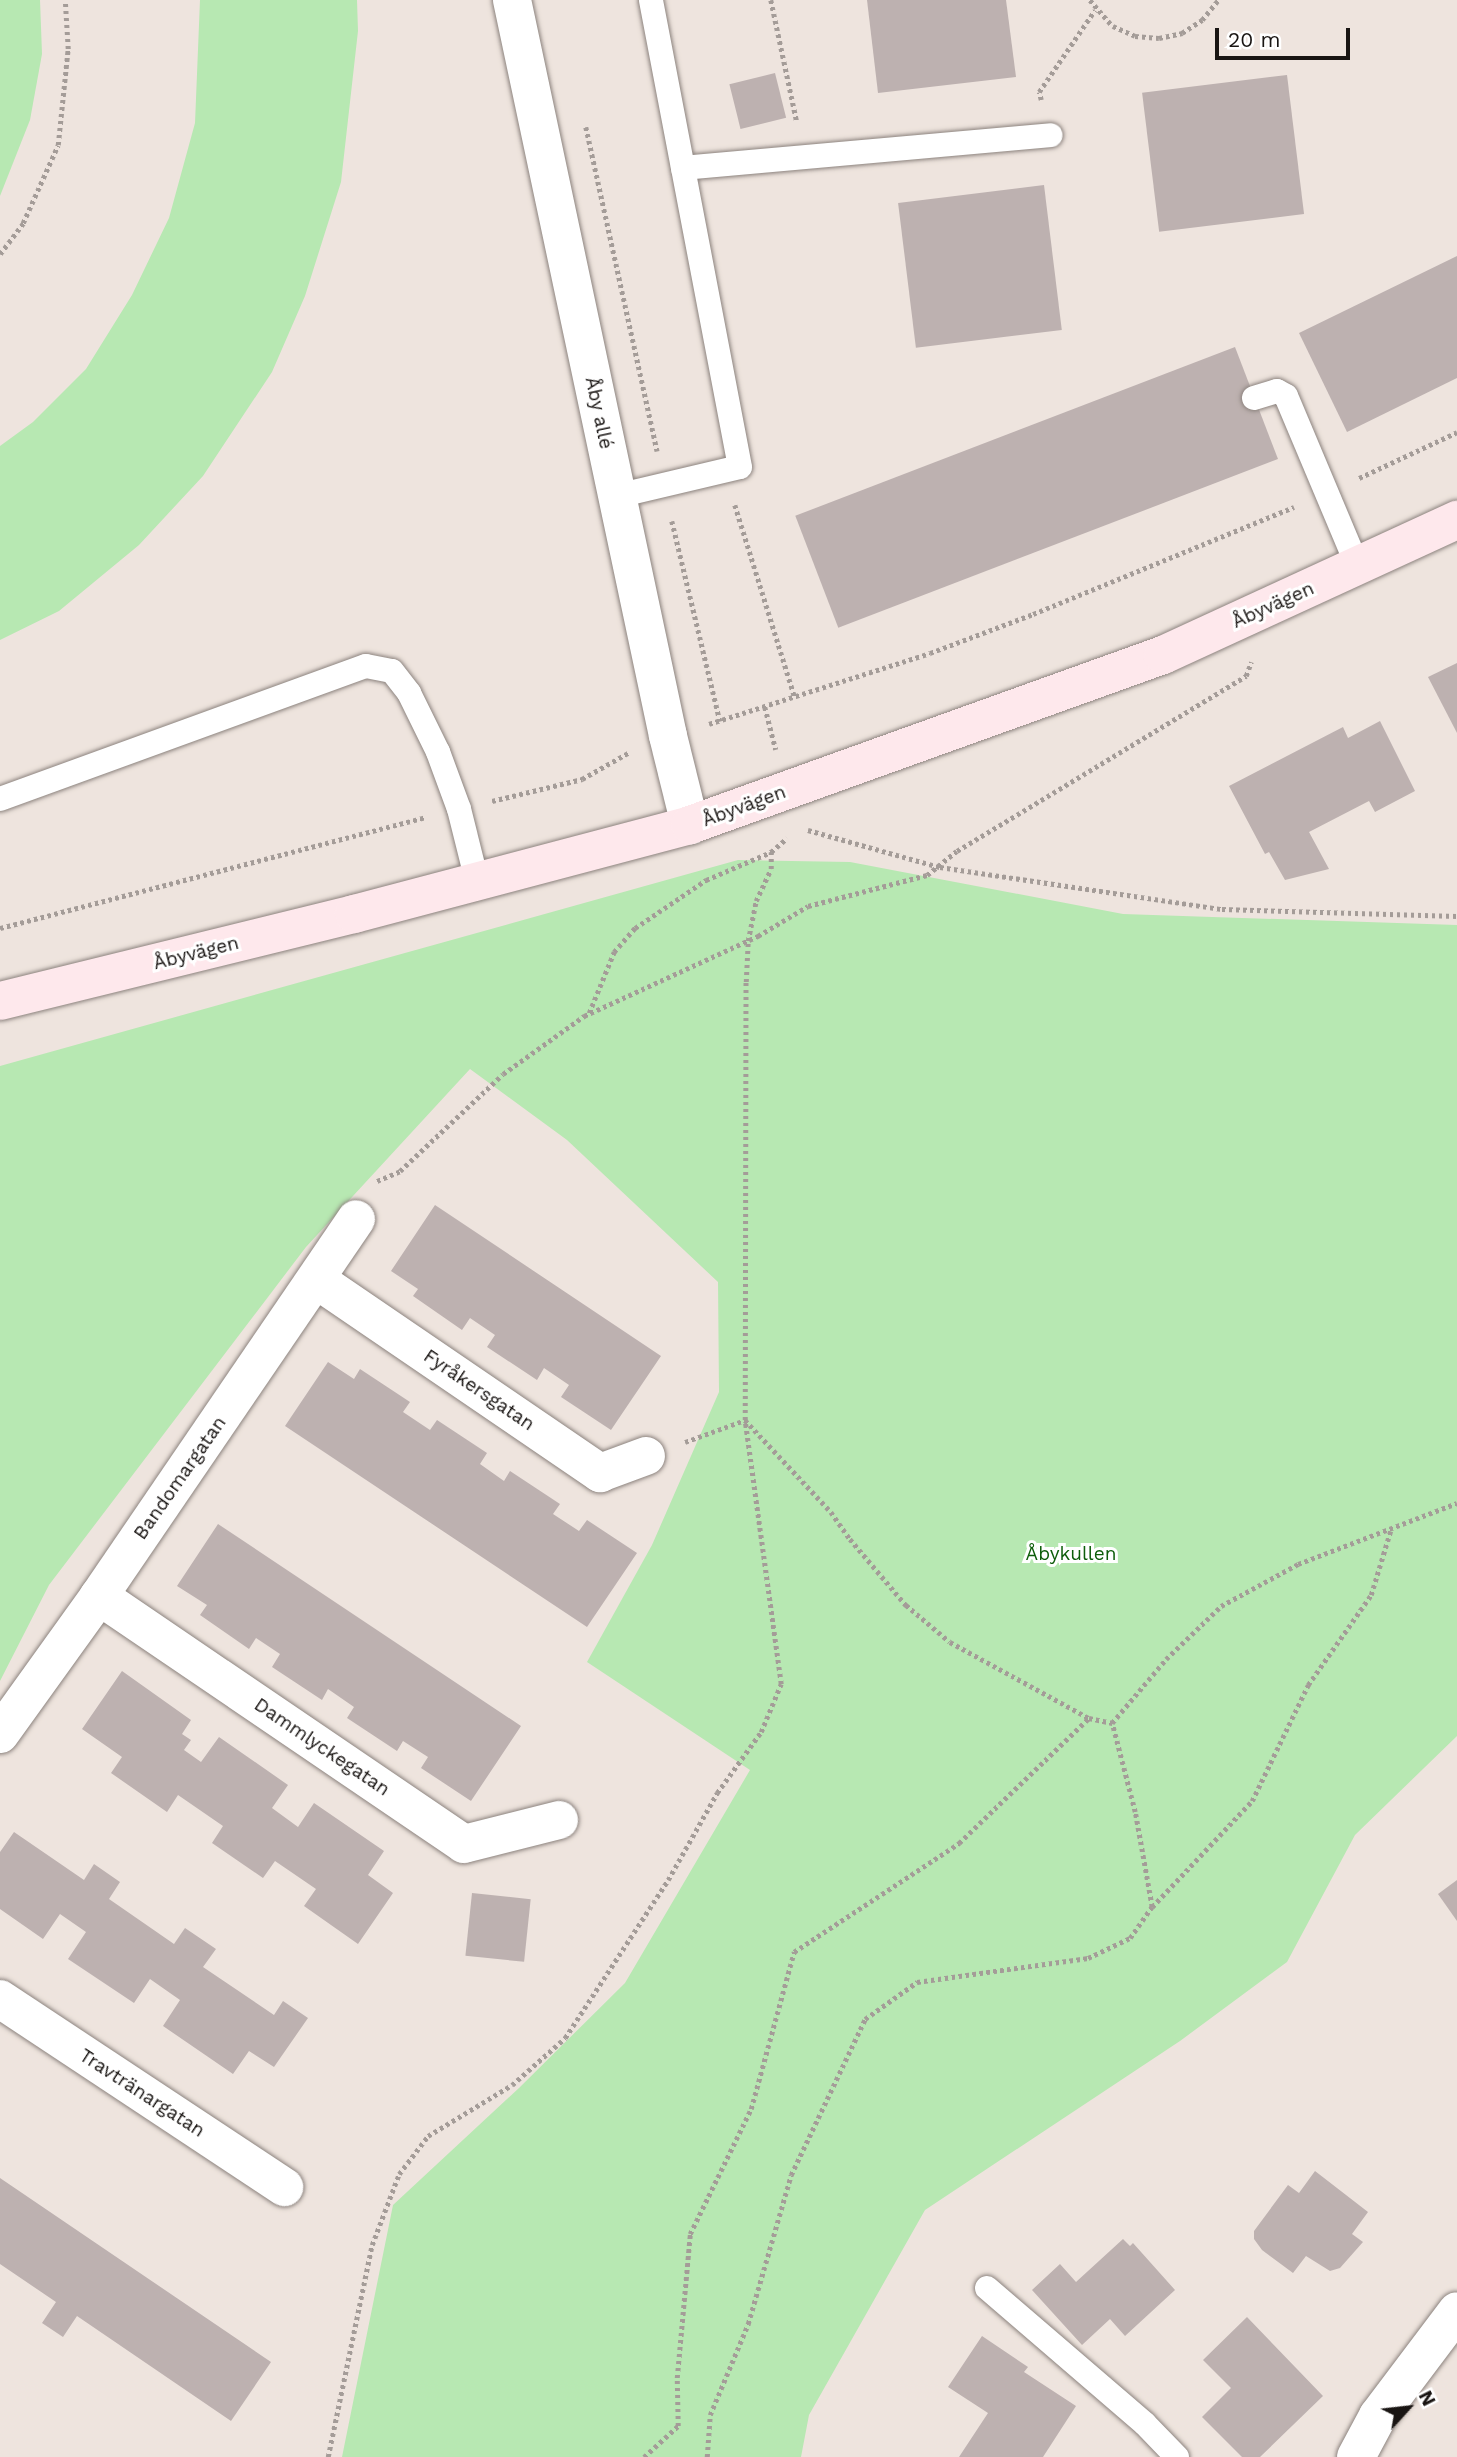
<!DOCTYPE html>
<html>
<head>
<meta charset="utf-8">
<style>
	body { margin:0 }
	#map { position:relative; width:1457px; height:2457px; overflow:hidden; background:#eee4de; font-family:"Work Sans",sans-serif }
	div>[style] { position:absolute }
	.green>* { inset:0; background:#b7e8b2 }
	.building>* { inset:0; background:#bdb1b0; transform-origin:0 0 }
	.path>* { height:4.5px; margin-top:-2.25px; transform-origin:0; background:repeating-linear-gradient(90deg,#a49c98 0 3.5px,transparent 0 7px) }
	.roads { filter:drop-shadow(0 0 2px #8c837e) drop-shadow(0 0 2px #8c837e) }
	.lane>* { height:24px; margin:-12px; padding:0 12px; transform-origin:12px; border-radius:12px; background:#fff }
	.street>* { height:38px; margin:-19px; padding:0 19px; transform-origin:19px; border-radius:19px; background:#fff }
	.secondary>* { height:38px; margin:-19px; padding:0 19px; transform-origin:19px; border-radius:19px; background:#fee8ec }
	span { translate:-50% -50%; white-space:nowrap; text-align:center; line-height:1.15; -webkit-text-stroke:6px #fff; paint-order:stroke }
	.street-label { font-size:19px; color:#191513 }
	.park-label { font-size:19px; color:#0d5d0a }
	.north { position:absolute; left:1373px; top:2373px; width:70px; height:70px; -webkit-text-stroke:5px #fff; paint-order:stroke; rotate:63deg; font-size:19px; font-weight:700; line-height:28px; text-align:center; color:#191513 }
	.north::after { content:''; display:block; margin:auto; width:24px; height:32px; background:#191513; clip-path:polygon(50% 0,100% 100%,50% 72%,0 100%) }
	.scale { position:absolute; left:1215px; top:28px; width:135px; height:32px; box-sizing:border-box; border:4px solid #191513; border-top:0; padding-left:9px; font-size:21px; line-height:24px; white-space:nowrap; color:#191513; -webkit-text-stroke:5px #fff; paint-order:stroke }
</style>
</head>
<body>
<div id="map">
	<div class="green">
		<div style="clip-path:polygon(0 0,40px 0,42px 54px,30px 120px,0 196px)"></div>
		<div style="clip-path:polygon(200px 0,357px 0,358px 31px,341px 182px,305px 296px,272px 372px,203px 476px,139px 545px,59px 611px,0 640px,0 446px,33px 422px,86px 369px,132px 295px,169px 218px,195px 123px)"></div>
		<div style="clip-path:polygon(738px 860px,850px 862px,1123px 914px,1457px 925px,1457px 1736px,1355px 1835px,1287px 1962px,1180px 2041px,925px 2210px,809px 2415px,801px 2457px,342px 2457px,393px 2205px,519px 2088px,625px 1983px,750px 1770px,587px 1662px,652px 1545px,719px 1392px,718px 1282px,567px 1140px,470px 1069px,306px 1247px,49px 1585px,0 1681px,0 1066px)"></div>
	</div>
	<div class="building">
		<div style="clip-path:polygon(867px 0,1006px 0,1016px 77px,878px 93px)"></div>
		<div style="left:775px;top:73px;width:46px;height:47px;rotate:76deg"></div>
		<div style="left:1287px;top:75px;width:140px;height:146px;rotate:83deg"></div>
		<div style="left:1044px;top:185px;width:146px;height:147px;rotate:83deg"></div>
		<div style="clip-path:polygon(1457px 256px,1457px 378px,1347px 432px,1299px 333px)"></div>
		<div style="left:1235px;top:347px;width:120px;height:471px;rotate:69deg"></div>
		<div style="clip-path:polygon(1457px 663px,1457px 733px,1428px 677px)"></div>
		<div style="clip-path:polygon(1380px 721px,1415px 791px,1375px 812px,1369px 801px,1309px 832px,1329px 869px,1285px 880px,1269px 852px,1265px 854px,1229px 786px,1343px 727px,1348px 738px)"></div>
		<div style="clip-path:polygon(435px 1205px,661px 1356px,611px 1430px,561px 1397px,569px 1385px,544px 1368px,537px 1380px,487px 1347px,495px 1335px,470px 1318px,462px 1330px,413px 1296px,418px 1289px,391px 1271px)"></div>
		<div style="clip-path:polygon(328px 1362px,354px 1379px,360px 1369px,410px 1402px,403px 1412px,430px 1430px,437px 1420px,487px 1453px,480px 1464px,504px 1481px,510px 1471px,560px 1504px,553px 1514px,579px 1531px,587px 1520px,637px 1553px,587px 1627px,285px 1426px)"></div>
		<div style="clip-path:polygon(218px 1524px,521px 1726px,471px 1801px,421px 1768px,428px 1757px,403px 1741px,397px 1751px,347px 1718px,354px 1707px,328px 1689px,322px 1700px,272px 1667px,280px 1654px,256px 1638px,249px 1649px,200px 1615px,207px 1605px,177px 1586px)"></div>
		<div style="clip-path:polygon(122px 1671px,191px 1720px,182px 1734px,191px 1740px,184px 1750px,201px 1762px,219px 1737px,288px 1785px,272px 1808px,298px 1827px,314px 1803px,384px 1851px,368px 1875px,393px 1893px,358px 1944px,304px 1906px,316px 1889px,275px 1861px,263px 1878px,212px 1843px,223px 1826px,178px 1795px,167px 1812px,111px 1773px,122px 1757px,82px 1729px)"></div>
		<div style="clip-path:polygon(14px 1832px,84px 1880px,94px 1864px,120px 1882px,109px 1899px,174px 1944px,185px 1928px,216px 1949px,203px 1967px,274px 2015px,283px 2001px,308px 2018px,274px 2067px,249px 2051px,233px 2074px,163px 2026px,180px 2000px,150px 1979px,134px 2003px,68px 1959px,86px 1932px,60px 1914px,43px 1939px,0 1909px,0 1852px)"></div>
		<div style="clip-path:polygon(1457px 1880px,1457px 1921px,1438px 1894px)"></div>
		<div style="left:472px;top:1893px;width:59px;height:63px;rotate:6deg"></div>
		<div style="clip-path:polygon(1315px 2171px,1368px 2212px,1352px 2234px,1363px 2242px,1340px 2268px,1330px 2271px,1306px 2256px,1293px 2273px,1262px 2250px,1254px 2239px,1254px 2231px,1288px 2185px,1299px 2193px)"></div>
		<div style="clip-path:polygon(0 2178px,271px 2362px,231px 2421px,77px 2316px,63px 2337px,42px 2323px,56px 2302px,0 2264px)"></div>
		<div style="clip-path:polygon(1123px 2239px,1130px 2246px,1133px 2243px,1175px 2290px,1125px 2336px,1110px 2319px,1082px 2345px,1032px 2290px,1060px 2264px,1076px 2282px)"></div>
		<div style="clip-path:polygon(1247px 2317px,1323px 2396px,1260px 2457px,1242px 2457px,1202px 2417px,1231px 2388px,1203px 2360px)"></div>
		<div style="clip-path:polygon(982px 2336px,1028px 2367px,1024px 2372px,1076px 2406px,1043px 2457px,959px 2457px,988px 2413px,948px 2387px)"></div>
	</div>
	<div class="path">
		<div style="left:771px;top:0;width:125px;rotate:78deg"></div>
		<div style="left:1090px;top:0;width:35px;rotate:49deg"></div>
		<div style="left:1113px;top:26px;width:24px;rotate:24deg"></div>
		<div style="left:1135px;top:36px;width:24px;rotate:5deg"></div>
		<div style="left:1159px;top:38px;width:24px;rotate:-12deg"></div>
		<div style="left:1182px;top:33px;width:24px;rotate:-33deg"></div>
		<div style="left:1202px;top:20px;width:26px;rotate:-51deg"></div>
		<div style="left:1041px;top:100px;width:8px;rotate:-104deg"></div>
		<div style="left:1039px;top:92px;width:99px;rotate:-55.7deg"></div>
		<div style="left:586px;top:127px;width:332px;rotate:77.6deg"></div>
		<div style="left:0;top:254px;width:39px;rotate:-53deg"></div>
		<div style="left:23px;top:223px;width:85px;rotate:-65.8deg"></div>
		<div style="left:58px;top:145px;width:97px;rotate:-84.1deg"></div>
		<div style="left:68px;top:49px;width:49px;rotate:-93.5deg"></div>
		<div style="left:1359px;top:478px;width:108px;rotate:-25.1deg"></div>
		<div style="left:735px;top:505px;width:202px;rotate:72.7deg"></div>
		<div style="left:672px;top:521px;width:206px;rotate:76.5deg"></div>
		<div style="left:765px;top:707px;width:44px;rotate:75.7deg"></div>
		<div style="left:709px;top:724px;width:232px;rotate:-17.8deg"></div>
		<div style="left:930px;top:653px;width:110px;rotate:-20.7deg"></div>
		<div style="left:1033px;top:614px;width:282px;rotate:-22.3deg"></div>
		<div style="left:492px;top:801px;width:93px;rotate:-13.7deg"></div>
		<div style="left:582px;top:779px;width:53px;rotate:-29.5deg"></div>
		<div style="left:808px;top:830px;width:137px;rotate:15.7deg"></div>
		<div style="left:940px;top:867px;width:285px;rotate:8.5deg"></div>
		<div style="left:1222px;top:909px;width:235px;rotate:1.7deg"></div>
		<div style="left:0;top:928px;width:440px;rotate:-14.6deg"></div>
		<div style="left:589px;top:1013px;width:66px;rotate:-67.7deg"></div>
		<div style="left:614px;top:952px;width:32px;rotate:-49deg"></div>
		<div style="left:635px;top:928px;width:86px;rotate:-34.1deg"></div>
		<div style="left:706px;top:880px;width:71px;rotate:-23.3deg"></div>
		<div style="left:771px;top:852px;width:21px;rotate:-41deg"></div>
		<div style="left:377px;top:1181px;width:25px;rotate:-23deg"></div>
		<div style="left:400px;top:1171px;width:141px;rotate:-43.3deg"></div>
		<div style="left:503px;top:1074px;width:100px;rotate:-35.6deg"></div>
		<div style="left:584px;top:1016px;width:192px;rotate:-24.7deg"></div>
		<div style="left:758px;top:936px;width:58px;rotate:-31deg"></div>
		<div style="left:808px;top:906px;width:123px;rotate:-14.6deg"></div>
		<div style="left:927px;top:875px;width:38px;rotate:-39deg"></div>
		<div style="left:957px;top:851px;width:338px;rotate:-31.2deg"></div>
		<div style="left:1246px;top:676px;width:15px;rotate:-70deg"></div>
		<div style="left:685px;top:1442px;width:64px;rotate:-20.1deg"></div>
		<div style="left:745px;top:1420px;width:126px;rotate:46.9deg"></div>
		<div style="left:831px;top:1512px;width:33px;rotate:55deg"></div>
		<div style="left:850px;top:1539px;width:87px;rotate:49.7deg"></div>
		<div style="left:906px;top:1605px;width:57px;rotate:40.1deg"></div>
		<div style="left:950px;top:1642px;width:158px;rotate:28.7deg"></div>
		<div style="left:1089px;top:1718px;width:24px;rotate:12deg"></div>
		<div style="left:1152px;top:1907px;width:146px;rotate:-46.7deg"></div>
		<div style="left:1252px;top:1801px;width:129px;rotate:-64.2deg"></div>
		<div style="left:1308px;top:1685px;width:110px;rotate:-55deg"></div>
		<div style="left:1371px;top:1595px;width:69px;rotate:-73.1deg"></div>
		<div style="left:328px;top:2457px;width:217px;rotate:-78.3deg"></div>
		<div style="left:372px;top:2245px;width:76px;rotate:-69.2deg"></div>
		<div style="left:399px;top:2174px;width:48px;rotate:-52.7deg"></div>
		<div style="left:428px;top:2136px;width:98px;rotate:-31.3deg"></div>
		<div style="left:512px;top:2085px;width:71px;rotate:-41.6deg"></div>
		<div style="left:565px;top:2038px;width:189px;rotate:-56.9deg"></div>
		<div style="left:668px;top:1880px;width:100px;rotate:-60.6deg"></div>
		<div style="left:717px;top:1793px;width:75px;rotate:-54.2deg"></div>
		<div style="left:761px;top:1732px;width:52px;rotate:-67.4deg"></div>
		<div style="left:781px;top:1684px;width:266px;rotate:-97.8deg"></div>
		<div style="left:745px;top:1420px;width:438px;rotate:-89.9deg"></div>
		<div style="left:746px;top:982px;width:41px;rotate:-87.2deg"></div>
		<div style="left:748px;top:941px;width:41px;rotate:-78.7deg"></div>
		<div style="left:756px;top:901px;width:35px;rotate:-65deg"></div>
		<div style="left:771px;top:869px;width:17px;rotate:-90deg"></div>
		<div style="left:644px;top:2457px;width:46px;rotate:-42.4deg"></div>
		<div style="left:678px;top:2426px;width:48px;rotate:-91.2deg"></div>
		<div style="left:677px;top:2378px;width:145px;rotate:-84.8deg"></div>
		<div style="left:690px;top:2234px;width:139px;rotate:-64deg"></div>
		<div style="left:751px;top:2109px;width:163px;rotate:-74.7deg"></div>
		<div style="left:794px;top:1952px;width:198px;rotate:-33.4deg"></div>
		<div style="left:959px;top:1843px;width:180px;rotate:-43.9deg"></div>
		<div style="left:707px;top:2457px;width:42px;rotate:-85.9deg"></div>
		<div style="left:710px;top:2415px;width:99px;rotate:-67.3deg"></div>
		<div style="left:748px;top:2324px;width:155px;rotate:-73.9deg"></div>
		<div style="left:791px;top:2175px;width:173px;rotate:-64.6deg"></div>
		<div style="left:865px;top:2019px;width:64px;rotate:-35.4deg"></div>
		<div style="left:917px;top:1982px;width:173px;rotate:-8deg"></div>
		<div style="left:1088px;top:1958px;width:47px;rotate:-25.5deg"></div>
		<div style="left:1130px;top:1938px;width:38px;rotate:-55deg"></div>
		<div style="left:1152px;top:1907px;width:97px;rotate:-100.1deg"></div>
		<div style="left:1135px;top:1812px;width:92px;rotate:-104.5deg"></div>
		<div style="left:1112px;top:1723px;width:84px;rotate:-49.8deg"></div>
		<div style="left:1166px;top:1659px;width:76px;rotate:-43.9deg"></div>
		<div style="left:1221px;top:1606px;width:88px;rotate:-28.6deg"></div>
		<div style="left:1298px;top:1564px;width:170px;rotate:-21deg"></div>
	</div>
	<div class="roads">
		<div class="lane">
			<div style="left:683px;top:168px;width:369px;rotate:-5.1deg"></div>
			<div style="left:1254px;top:398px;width:24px;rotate:-17deg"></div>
			<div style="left:1277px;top:391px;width:10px;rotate:29deg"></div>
			<div style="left:1286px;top:396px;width:186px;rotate:67.2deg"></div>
			<div style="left:617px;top:496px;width:126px;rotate:-13.3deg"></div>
			<div style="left:740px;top:467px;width:475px;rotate:-100.8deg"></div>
			<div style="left:0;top:799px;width:389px;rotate:-20deg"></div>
			<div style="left:366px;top:666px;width:26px;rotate:11deg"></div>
			<div style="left:392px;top:671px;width:28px;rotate:52deg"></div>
			<div style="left:409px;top:693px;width:66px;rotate:63.8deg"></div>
			<div style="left:438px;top:752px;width:61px;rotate:69.8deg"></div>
			<div style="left:459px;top:809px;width:74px;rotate:76deg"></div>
			<div style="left:987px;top:2288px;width:208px;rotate:40.7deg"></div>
			<div style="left:1145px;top:2424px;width:46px;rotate:45.9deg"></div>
		</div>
		<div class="street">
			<div style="left:512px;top:0;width:752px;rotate:78.03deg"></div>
			<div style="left:668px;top:736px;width:92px;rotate:76.1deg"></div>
			<div style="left:317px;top:1280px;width:343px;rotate:34.3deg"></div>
			<div style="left:600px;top:1473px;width:49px;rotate:-20.3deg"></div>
			<div style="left:99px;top:1596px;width:441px;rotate:34.2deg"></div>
			<div style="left:464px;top:1844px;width:98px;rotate:-14.2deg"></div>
			<div style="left:0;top:1734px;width:170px;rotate:-54.3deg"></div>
			<div style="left:99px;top:1596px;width:456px;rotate:-55.7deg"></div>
			<div style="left:0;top:1999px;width:341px;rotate:33.5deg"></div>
			<div style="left:1356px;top:2457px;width:47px;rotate:-61.8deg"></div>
			<div style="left:1378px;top:2416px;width:131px;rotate:-53deg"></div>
		</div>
		<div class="secondary">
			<div style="left:0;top:1001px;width:365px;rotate:-13.8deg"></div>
			<div style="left:354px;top:914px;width:348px;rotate:-14.8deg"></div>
			<div style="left:690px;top:825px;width:503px;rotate:-19.77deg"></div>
			<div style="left:1163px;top:655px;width:324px;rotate:-24.7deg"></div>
		</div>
	</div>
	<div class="street-label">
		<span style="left:599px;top:413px;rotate:78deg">Åby allé</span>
		<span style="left:1273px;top:605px;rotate:-24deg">Åbyvägen</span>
		<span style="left:744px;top:806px;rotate:-20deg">Åbyvägen</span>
		<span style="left:196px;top:953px;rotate:-14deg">Åbyvägen</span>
		<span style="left:479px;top:1390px;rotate:34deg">Fyråkersgatan</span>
		<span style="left:180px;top:1478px;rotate:-55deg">Bandomargatan</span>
		<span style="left:322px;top:1747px;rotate:34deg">Dammlyckegatan</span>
		<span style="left:142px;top:2093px;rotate:33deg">Travtränargatan</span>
	</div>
	<div class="park-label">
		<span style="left:1071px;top:1554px">Åbykullen</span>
	</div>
	<div class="north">N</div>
	<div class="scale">20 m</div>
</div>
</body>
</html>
